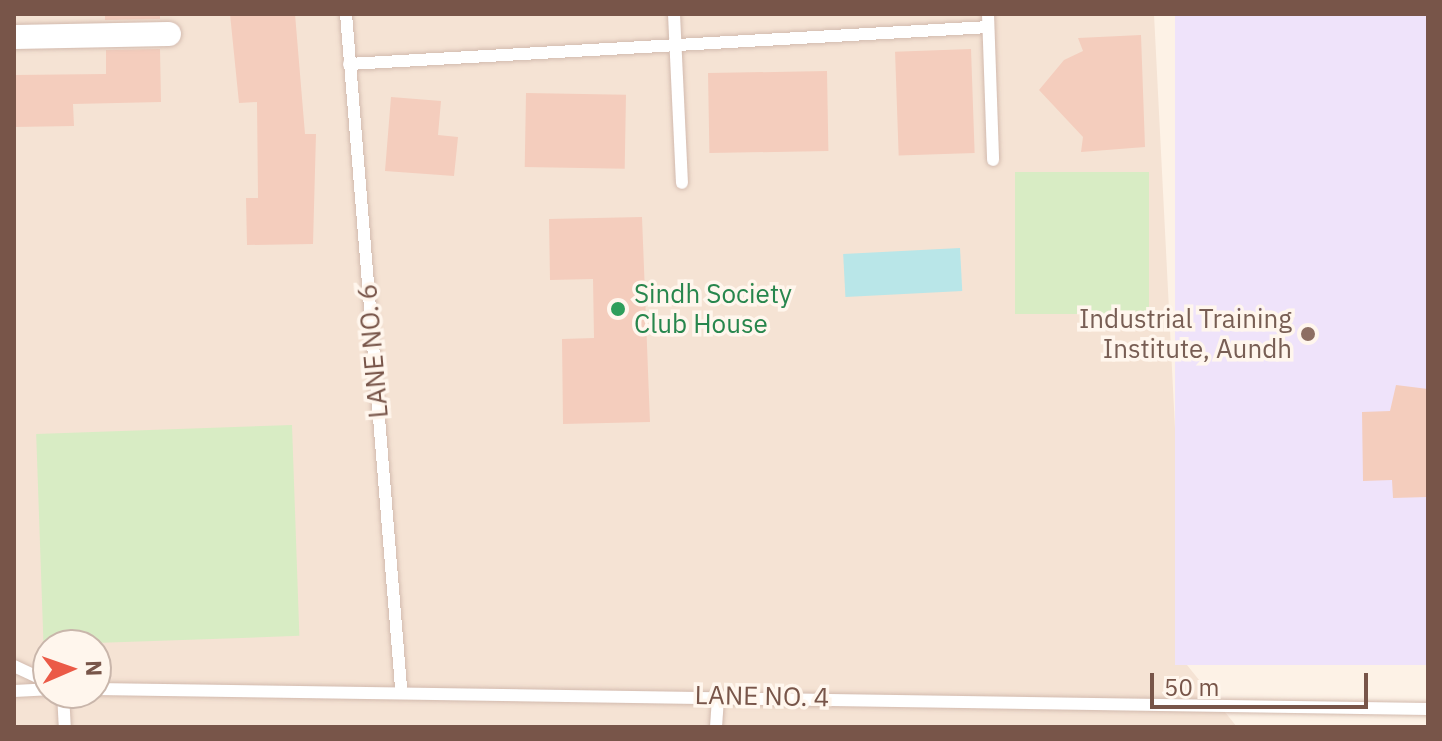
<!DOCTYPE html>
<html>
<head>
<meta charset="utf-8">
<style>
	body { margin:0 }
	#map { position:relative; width:1442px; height:741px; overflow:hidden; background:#fdf2e6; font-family:"IBM Plex Sans",sans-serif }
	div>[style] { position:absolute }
	.residential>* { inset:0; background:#f5e3d4 }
	.education>* { inset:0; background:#efe3fa; transform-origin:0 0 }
	.green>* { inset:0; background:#d8ecc4; transform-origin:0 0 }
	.water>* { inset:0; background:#b9e6e8; transform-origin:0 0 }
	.building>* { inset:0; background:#f4cdbd; transform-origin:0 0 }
	.roads { filter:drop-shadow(0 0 2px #d2baae) drop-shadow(0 0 2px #d2baae) }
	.service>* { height:12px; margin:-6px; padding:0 6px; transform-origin:6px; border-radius:6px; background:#fff }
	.minor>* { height:24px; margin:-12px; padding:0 12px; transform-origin:12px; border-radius:12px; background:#fff }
	.dots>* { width:22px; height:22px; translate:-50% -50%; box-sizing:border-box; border:4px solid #fff6ed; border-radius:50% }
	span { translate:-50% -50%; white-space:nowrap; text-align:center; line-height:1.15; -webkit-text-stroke:7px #fff6ed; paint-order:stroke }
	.leisure-label { font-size:26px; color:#27864d }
	.left { translate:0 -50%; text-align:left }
	.education-label { font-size:26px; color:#785e54 }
	.right { translate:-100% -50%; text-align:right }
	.street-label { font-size:26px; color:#785549 }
	.frame { position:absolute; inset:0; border:16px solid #785549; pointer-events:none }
	.north { position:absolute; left:32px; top:629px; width:80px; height:80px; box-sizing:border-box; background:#fff6ed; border:2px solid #c9b6ab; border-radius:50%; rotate:88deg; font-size:22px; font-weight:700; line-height:32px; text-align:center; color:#785549 }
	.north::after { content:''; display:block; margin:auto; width:28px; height:36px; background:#eb5a47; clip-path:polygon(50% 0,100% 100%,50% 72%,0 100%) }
	.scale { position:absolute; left:1150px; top:673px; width:218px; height:36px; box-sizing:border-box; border:4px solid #785549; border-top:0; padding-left:10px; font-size:24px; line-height:28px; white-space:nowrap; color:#785549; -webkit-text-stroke:6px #fff6ed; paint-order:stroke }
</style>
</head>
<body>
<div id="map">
	<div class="residential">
		<div style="clip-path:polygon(evenodd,14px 14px,1154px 14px,1187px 665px,1237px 727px,14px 727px,14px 14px,48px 645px,96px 645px,96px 693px,48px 693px,48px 645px)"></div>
	</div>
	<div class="education">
		<div style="left:1175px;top:14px;width:253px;height:651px"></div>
	</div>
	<div class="green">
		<div style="left:1149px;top:172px;width:142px;height:134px;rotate:90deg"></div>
		<div style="left:292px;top:425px;width:211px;height:256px;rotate:88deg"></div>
	</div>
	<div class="water">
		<div style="left:960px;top:248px;width:43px;height:117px;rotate:87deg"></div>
	</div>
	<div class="building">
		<div style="clip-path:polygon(105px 14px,160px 14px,160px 19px,105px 20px)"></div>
		<div style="clip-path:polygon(230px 14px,295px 14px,305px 134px,316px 134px,313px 244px,247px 245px,246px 198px,258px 198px,257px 102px,239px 103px)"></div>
		<div style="clip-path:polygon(1141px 35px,1145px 147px,1081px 152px,1083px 137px,1039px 90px,1064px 60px,1083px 51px,1078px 38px)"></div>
		<div style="clip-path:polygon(160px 49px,161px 102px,73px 104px,74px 126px,14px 127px,14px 75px,106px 74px,106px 50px)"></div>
		<div style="left:971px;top:49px;width:104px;height:76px;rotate:88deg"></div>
		<div style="left:827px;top:71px;width:80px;height:119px;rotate:89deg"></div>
		<div style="left:526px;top:93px;width:100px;height:74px;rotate:1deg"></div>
		<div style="clip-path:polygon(391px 97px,441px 101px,438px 135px,458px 137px,454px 176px,385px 171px)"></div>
		<div style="clip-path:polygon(642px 217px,650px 422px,563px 424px,562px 339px,594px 338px,593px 279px,550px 280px,549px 219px)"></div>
		<div style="clip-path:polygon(1396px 385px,1428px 389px,1428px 497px,1393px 498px,1392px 480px,1363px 481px,1362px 412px,1390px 411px)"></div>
	</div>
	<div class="roads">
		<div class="service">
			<div style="left:346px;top:14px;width:676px;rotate:85.33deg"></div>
			<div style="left:674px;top:14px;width:169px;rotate:87.3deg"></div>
			<div style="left:988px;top:14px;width:146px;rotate:88deg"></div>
			<div style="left:349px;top:64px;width:640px;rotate:-3.31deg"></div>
			<div style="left:14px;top:666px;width:38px;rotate:25deg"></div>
			<div style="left:96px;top:689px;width:1332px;rotate:0.86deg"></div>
			<div style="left:14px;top:691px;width:34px;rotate:-3deg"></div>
			<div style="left:63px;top:693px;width:34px;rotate:87deg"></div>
			<div style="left:716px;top:727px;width:32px;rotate:-86deg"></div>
		</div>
		<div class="minor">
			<div style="left:14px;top:37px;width:155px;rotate:-1.1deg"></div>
		</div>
	</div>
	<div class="dots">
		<div style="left:618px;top:309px;background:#2e9e5b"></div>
		<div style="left:1308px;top:334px;background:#8d6e63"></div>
	</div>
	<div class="leisure-label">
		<span class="left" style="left:634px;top:309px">Sindh Society<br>Club House</span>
	</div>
	<div class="education-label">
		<span class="right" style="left:1292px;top:334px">Industrial Training<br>Institute, Aundh</span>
	</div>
	<div class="street-label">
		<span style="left:373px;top:351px;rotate:-95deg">LANE NO. 6</span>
		<span style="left:762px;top:696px;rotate:1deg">LANE NO. 4</span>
	</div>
	<div class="frame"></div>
	<div class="north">N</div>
	<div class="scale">50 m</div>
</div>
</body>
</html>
